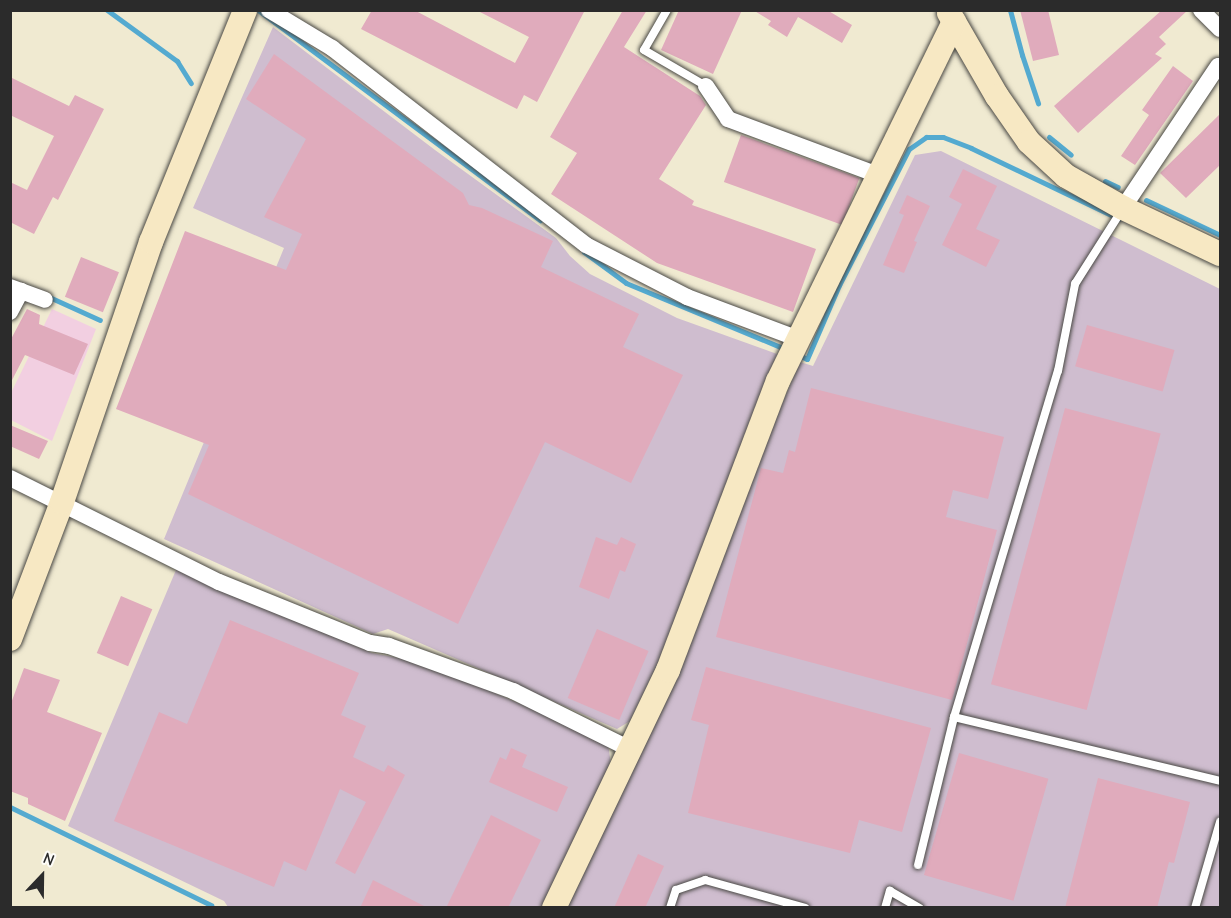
<!DOCTYPE html>
<html>
<head>
<meta charset="utf-8">
<style>
	body { margin:0 }
	#map { position:relative; width:1231px; height:918px; overflow:hidden; background:#f0ead1; font-family:"Comic Neue",sans-serif }
	div>[style] { position:absolute }
	.built>* { inset:0; background:#f2cfe1 }
	.industrial>* { inset:0; background:#cfbdcf }
	.stream>* { height:5px; margin:-2.5px; padding:0 2.5px; transform-origin:2.5px; border-radius:2.5px; background:#54aad0 }
	.building>* { inset:0; background:#e0abbc; transform-origin:0 0 }
	.roads { filter:drop-shadow(0 0 2px #494844) drop-shadow(0 0 2px #494844) }
	.lane>* { height:8px; margin:-4px; padding:0 4px; transform-origin:4px; border-radius:4px; background:#fff }
	.street>* { height:16px; margin:-8px; padding:0 8px; transform-origin:8px; border-radius:8px; background:#fff }
	.secondary>* { height:24px; margin:-12px; padding:0 12px; transform-origin:12px; border-radius:12px; background:#f7e8c3 }
	span { translate:-50% -50%; white-space:nowrap; text-align:center; line-height:1.15; -webkit-text-stroke:5px #fdfcf7; paint-order:stroke }
	.frame { position:absolute; inset:0; border:12px solid #2b2b2b; pointer-events:none }
	.north { position:absolute; left:12px; top:846px; width:60px; height:60px; -webkit-text-stroke:4px #fdfcf7; paint-order:stroke; rotate:22deg; font-size:16px; font-weight:700; line-height:24px; text-align:center; color:#2b2b2b }
	.north::after { content:''; display:block; margin:auto; width:21px; height:27px; background:#2b2b2b; clip-path:polygon(50% 0,100% 100%,50% 72%,0 100%) }
</style>
</head>
<body>
<div id="map">
	<div class="built">
		<div style="clip-path:polygon(52px 309px,96px 329px,52px 441px,11px 420px,10px 395px)"></div>
	</div>
	<div class="industrial">
		<div style="clip-path:polygon(273px 27px,435px 150px,556px 238px,570px 256px,590px 274px,677px 318px,777px 354px,660px 659px,630px 721px,617px 729px,388px 629px,373px 634px,164px 539px,284px 248px,193px 208px)"></div>
		<div style="clip-path:polygon(941px 151px,1220px 289px,1220px 907px,566px 908px,800px 362px,813px 366px,915px 155px)"></div>
		<div style="clip-path:polygon(176px 570px,372px 653px,420px 662px,564px 722px,608px 744px,612px 771px,546px 907px,228px 907px,224px 901px,68px 826px)"></div>
	</div>
	<div class="stream">
		<div style="left:107px;top:10px;width:87px;rotate:36.1deg"></div>
		<div style="left:177px;top:61px;width:26px;rotate:58deg"></div>
		<div style="left:258px;top:10px;width:352px;rotate:36.7deg"></div>
		<div style="left:1010px;top:10px;width:47px;rotate:75.1deg"></div>
		<div style="left:1022px;top:55px;width:51px;rotate:71.6deg"></div>
		<div style="left:1049px;top:137px;width:28px;rotate:39deg"></div>
		<div style="left:1105px;top:181px;width:14px;rotate:25deg"></div>
		<div style="left:1146px;top:200px;width:82px;rotate:25.3deg"></div>
		<div style="left:584px;top:252px;width:52px;rotate:36.4deg"></div>
		<div style="left:626px;top:283px;width:172px;rotate:22.5deg"></div>
		<div style="left:47px;top:296px;width:58px;rotate:24.4deg"></div>
		<div style="left:797px;top:354px;width:11px;rotate:27deg"></div>
		<div style="left:807px;top:359px;width:81px;rotate:-66.6deg"></div>
		<div style="left:839px;top:285px;width:153px;rotate:-62.8deg"></div>
		<div style="left:909px;top:149px;width:21px;rotate:-35deg"></div>
		<div style="left:926px;top:137px;width:17px"></div>
		<div style="left:943px;top:137px;width:30px;rotate:21deg"></div>
		<div style="left:971px;top:148px;width:164px;rotate:25.6deg"></div>
		<div style="left:10px;top:807px;width:224px;rotate:26deg"></div>
	</div>
	<div class="building">
		<div style="clip-path:polygon(372px 10px,414px 10px,515px 63px,529px 37px,476px 10px,585px 10px,537px 102px,524px 95px,517px 109px,361px 29px)"></div>
		<div style="clip-path:polygon(623px 10px,647px 10px,624px 47px,700px 96px,706px 105px,659px 179px,694px 201px,692px 205px,816px 249px,793px 312px,657px 263px,551px 194px,577px 153px,550px 137px)"></div>
		<div style="clip-path:polygon(679px 10px,742px 10px,713px 74px,661px 50px)"></div>
		<div style="clip-path:polygon(753px 10px,827px 10px,852px 25px,842px 43px,798px 17px,787px 37px,768px 25px,771px 21px)"></div>
		<div style="clip-path:polygon(1020px 10px,1048px 10px,1059px 55px,1033px 61px)"></div>
		<div style="clip-path:polygon(1162px 10px,1188px 10px,1159px 37px,1166px 44px,1155px 54px,1162px 58px,1078px 133px,1054px 106px)"></div>
		<div style="clip-path:polygon(274px 54px,463px 193px,469px 205px,482px 208px,553px 241px,541px 267px,639px 314px,623px 347px,683px 375px,631px 483px,545px 442px,458px 624px,188px 494px,209px 445px,116px 409px,185px 231px,286px 270px,302px 234px,264px 217px,306px 139px,246px 99px)"></div>
		<div style="clip-path:polygon(1173px 66px,1193px 81px,1135px 165px,1121px 156px,1149px 115px,1142px 110px)"></div>
		<div style="clip-path:polygon(10px 77px,69px 106px,75px 95px,104px 109px,58px 200px,53px 197px,34px 234px,10px 222px,10px 182px,27px 190px,54px 136px,10px 115px)"></div>
		<div style="clip-path:polygon(1221px 113px,1221px 164px,1186px 198px,1160px 173px)"></div>
		<div style="left:741px;top:135px;width:126px;height:50px;rotate:20deg"></div>
		<div style="clip-path:polygon(963px 169px,997px 186px,976px 229px,1000px 240px,986px 267px,942px 245px,962px 204px,949px 197px)"></div>
		<div style="clip-path:polygon(907px 195px,930px 206px,914px 241px,917px 242px,904px 273px,883px 265px,904px 215px,899px 213px)"></div>
		<div style="left:81px;top:257px;width:41px;height:43px;rotate:22deg"></div>
		<div style="clip-path:polygon(27px 309px,40px 315px,39px 324px,88px 344px,74px 375px,25px 355px,10px 384px,10px 341px)"></div>
		<div style="left:1087px;top:325px;width:91px;height:43px;rotate:16deg"></div>
		<div style="clip-path:polygon(811px 388px,1004px 437px,988px 499px,953px 490px,946px 517px,997px 530px,952px 700px,716px 637px,761px 468px,783px 473px,789px 450px,795px 452px)"></div>
		<div style="left:1065px;top:408px;width:99px;height:286px;rotate:15deg"></div>
		<div style="clip-path:polygon(10px 425px,48px 441px,39px 459px,10px 446px)"></div>
		<div style="clip-path:polygon(596px 537px,617px 545px,621px 537px,636px 544px,625px 572px,620px 570px,609px 599px,579px 587px)"></div>
		<div style="left:121px;top:596px;width:34px;height:62px;rotate:23deg"></div>
		<div style="clip-path:polygon(230px 620px,359px 673px,341px 715px,366px 726px,353px 757px,384px 772px,388px 765px,405px 775px,355px 874px,335px 863px,366px 802px,340px 789px,306px 871px,284px 861px,274px 887px,114px 821px,159px 712px,187px 724px)"></div>
		<div style="left:597px;top:629px;width:56px;height:75px;rotate:23deg"></div>
		<div style="clip-path:polygon(706px 667px,931px 728px,902px 832px,859px 820px,850px 853px,688px 813px,709px 725px,691px 720px)"></div>
		<div style="clip-path:polygon(24px 668px,60px 680px,47px 712px,102px 733px,65px 821px,28px 804px,28px 798px,10px 791px,10px 706px)"></div>
		<div style="clip-path:polygon(511px 748px,527px 755px,522px 767px,568px 787px,557px 812px,489px 782px,500px 757px,506px 760px)"></div>
		<div style="left:959px;top:753px;width:93px;height:127px;rotate:16deg"></div>
		<div style="clip-path:polygon(1098px 778px,1190px 802px,1174px 863px,1169px 862px,1157px 908px,1065px 908px)"></div>
		<div style="clip-path:polygon(491px 815px,541px 840px,508px 908px,446px 908px)"></div>
		<div style="clip-path:polygon(638px 854px,664px 866px,645px 908px,614px 908px)"></div>
		<div style="clip-path:polygon(373px 880px,428px 908px,360px 908px)"></div>
	</div>
	<div class="roads">
		<div class="lane">
			<div style="left:667px;top:10px;width:46px;rotate:119.9deg"></div>
			<div style="left:644px;top:50px;width:72px;rotate:30.1deg"></div>
			<div style="left:954px;top:717px;width:274px;rotate:13.5deg"></div>
			<div style="left:918px;top:865px;width:152px;rotate:-76.3deg"></div>
			<div style="left:954px;top:717px;width:361px;rotate:-73.3deg"></div>
			<div style="left:1058px;top:371px;width:89px;rotate:-78.9deg"></div>
			<div style="left:1075px;top:284px;width:88px;rotate:-57.6deg"></div>
			<div style="left:670px;top:908px;width:19px;rotate:-72deg"></div>
			<div style="left:676px;top:890px;width:31px;rotate:-19deg"></div>
			<div style="left:705px;top:880px;width:104px;rotate:15.6deg"></div>
			<div style="left:885px;top:908px;width:18px;rotate:-74deg"></div>
			<div style="left:890px;top:891px;width:34px;rotate:30deg"></div>
			<div style="left:1195px;top:908px;width:90px;rotate:-73.8deg"></div>
		</div>
		<div class="street">
			<div style="left:269px;top:10px;width:74px;rotate:31.1deg"></div>
			<div style="left:332px;top:48px;width:321px;rotate:37.8deg"></div>
			<div style="left:586px;top:245px;width:114px;rotate:27.2deg"></div>
			<div style="left:687px;top:297px;width:120px;rotate:20.6deg"></div>
			<div style="left:1201px;top:10px;width:27px;rotate:45deg"></div>
			<div style="left:706px;top:86px;width:40px;rotate:56deg"></div>
			<div style="left:728px;top:119px;width:160px;rotate:20.5deg"></div>
			<div style="left:1123px;top:208px;width:171px;rotate:-56.2deg"></div>
			<div style="left:10px;top:287px;width:37px;rotate:20deg"></div>
			<div style="left:10px;top:312px;width:24px;rotate:-62deg"></div>
			<div style="left:10px;top:478px;width:233px;rotate:26.5deg"></div>
			<div style="left:219px;top:582px;width:163px;rotate:22deg"></div>
			<div style="left:370px;top:643px;width:19px;rotate:9deg"></div>
			<div style="left:389px;top:646px;width:132px;rotate:19.9deg"></div>
			<div style="left:513px;top:691px;width:131px;rotate:26.4deg"></div>
		</div>
		<div class="secondary">
			<div style="left:949px;top:13px;width:96px;rotate:60deg"></div>
			<div style="left:997px;top:96px;width:56px;rotate:55.2deg"></div>
			<div style="left:1029px;top:142px;width:50px;rotate:42.6deg"></div>
			<div style="left:1066px;top:176px;width:65px;rotate:29.3deg"></div>
			<div style="left:1123px;top:208px;width:107px;rotate:25.4deg"></div>
			<div style="left:10px;top:639px;width:147px;rotate:-69.2deg"></div>
			<div style="left:62px;top:502px;width:275px;rotate:-71.1deg"></div>
			<div style="left:151px;top:242px;width:250px;rotate:-67.9deg"></div>
			<div style="left:554px;top:908px;width:264px;rotate:-64.4deg"></div>
			<div style="left:668px;top:670px;width:309px;rotate:-69.2deg"></div>
			<div style="left:778px;top:381px;width:400px;rotate:-63.9deg"></div>
		</div>
	</div>
	<div class="frame"></div>
	<div class="north">N</div>
</div>
</body>
</html>
